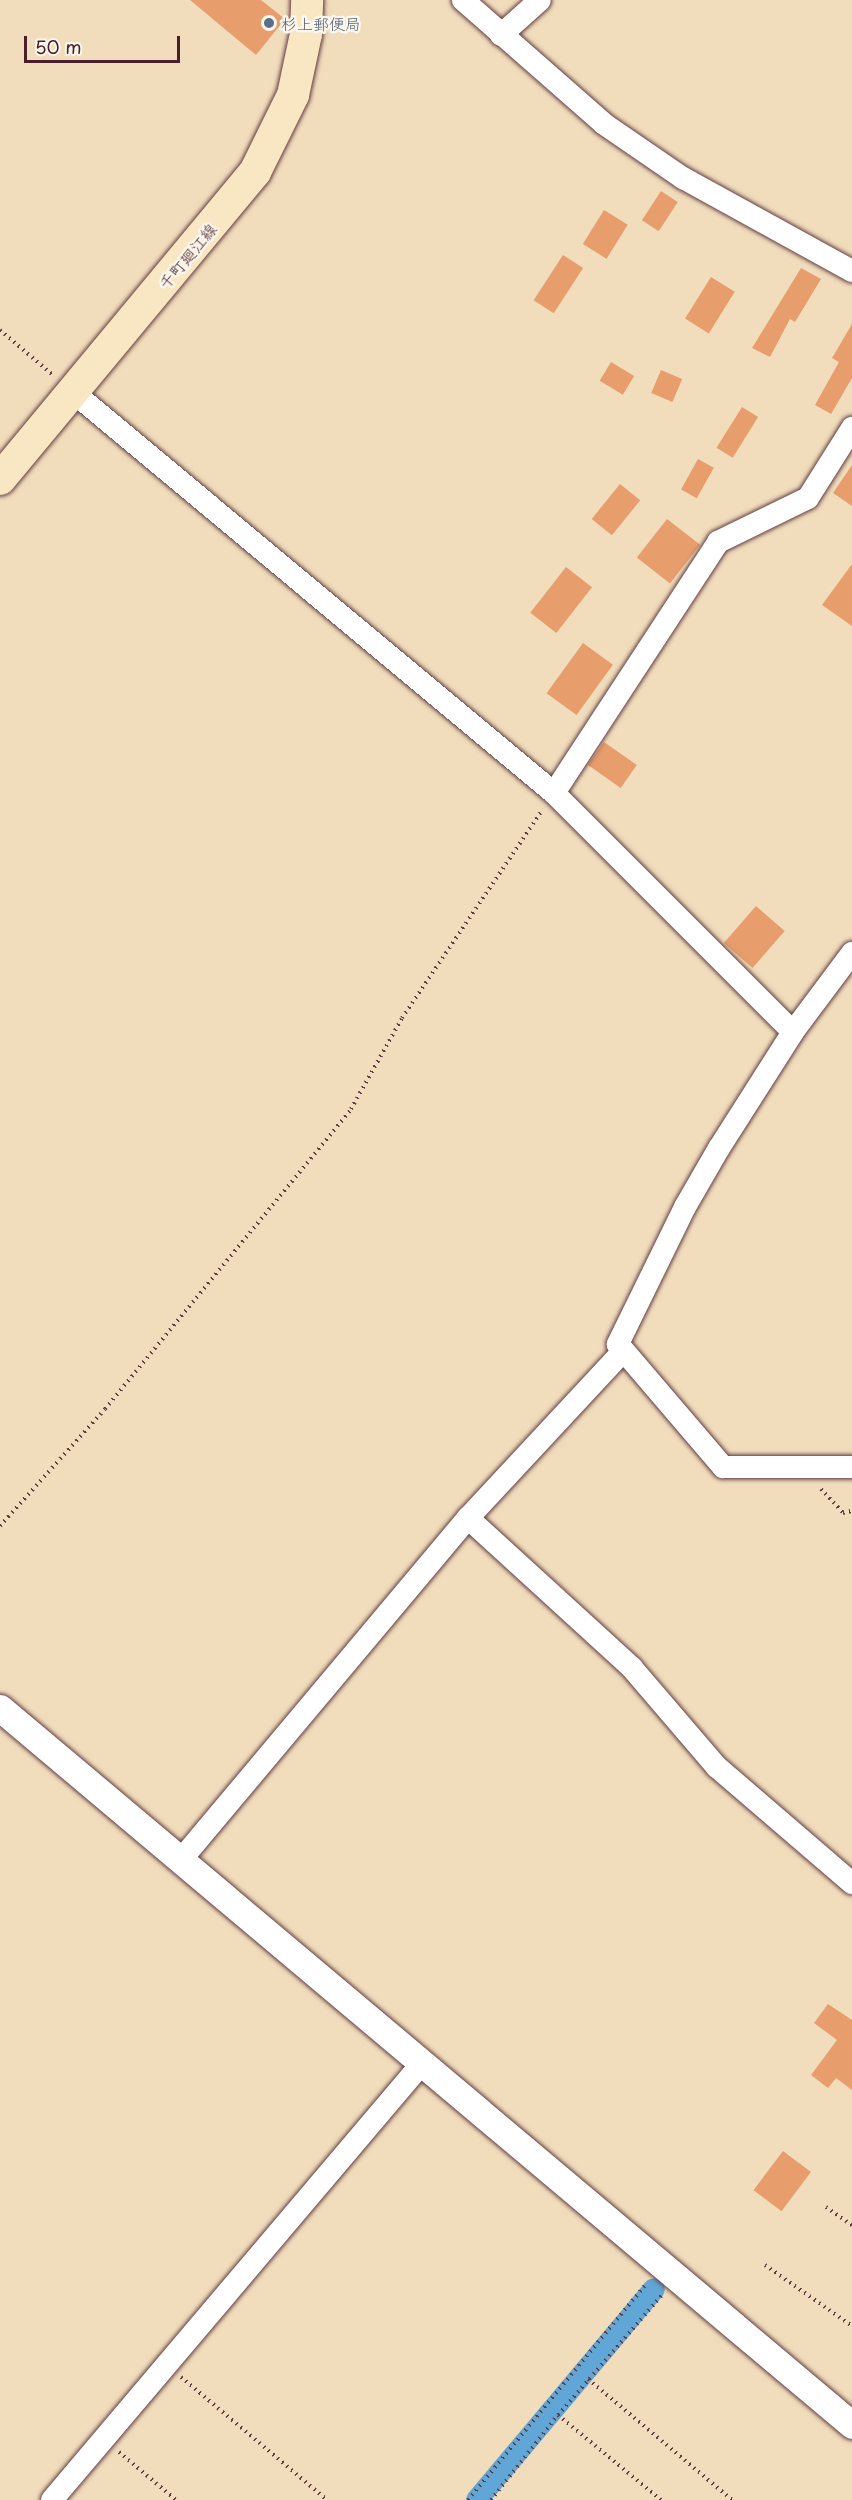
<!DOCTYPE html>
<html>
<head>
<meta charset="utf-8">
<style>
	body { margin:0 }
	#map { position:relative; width:852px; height:2500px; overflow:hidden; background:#f1ddbc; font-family:"Playpen Sans","Klee One",sans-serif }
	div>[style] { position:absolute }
	.canal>* { height:22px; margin:-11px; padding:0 11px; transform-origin:11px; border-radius:11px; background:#60a6d6 }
	.building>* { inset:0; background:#e79d6c; transform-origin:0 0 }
	.path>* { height:4px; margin-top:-2px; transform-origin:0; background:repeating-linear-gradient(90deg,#633c41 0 1.5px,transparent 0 6px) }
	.roads { filter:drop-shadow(0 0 2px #633c41) drop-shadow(0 0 2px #633c41) }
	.minor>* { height:22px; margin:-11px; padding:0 11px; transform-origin:11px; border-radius:11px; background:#fff }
	.tertiary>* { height:27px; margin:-13.5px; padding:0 13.5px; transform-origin:13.5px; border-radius:13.5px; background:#fff }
	.secondary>* { height:32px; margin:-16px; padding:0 16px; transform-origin:16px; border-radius:16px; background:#f9e7c3 }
	.dots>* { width:16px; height:16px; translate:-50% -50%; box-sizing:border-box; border:3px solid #fbf7ec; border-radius:50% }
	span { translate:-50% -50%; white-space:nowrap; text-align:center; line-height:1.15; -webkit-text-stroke:5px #fbf7ec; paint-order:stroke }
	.service-label { font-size:16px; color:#4e5e75 }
	.left { translate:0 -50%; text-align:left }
	.street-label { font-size:16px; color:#4a1f2b }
	.scale { position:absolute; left:24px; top:36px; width:156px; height:27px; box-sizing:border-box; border:3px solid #4a1f2b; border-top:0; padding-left:8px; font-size:18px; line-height:21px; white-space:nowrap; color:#4a1f2b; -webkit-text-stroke:4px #fbf7ec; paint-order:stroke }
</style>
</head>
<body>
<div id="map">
	<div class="canal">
		<div style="left:477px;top:2500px;width:275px;rotate:-50deg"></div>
	</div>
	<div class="building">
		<div style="clip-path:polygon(190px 0,261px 0,285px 19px,256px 55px)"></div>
		<div style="left:661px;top:191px;width:20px;height:35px;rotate:33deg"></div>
		<div style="left:604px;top:210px;width:28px;height:40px;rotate:32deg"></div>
		<div style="left:563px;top:255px;width:24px;height:54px;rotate:33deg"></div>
		<div style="clip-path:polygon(801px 268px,821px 279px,795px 322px,790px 319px,770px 357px,752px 348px)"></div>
		<div style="left:711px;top:277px;width:28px;height:49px;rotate:32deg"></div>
		<div style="clip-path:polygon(852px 324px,852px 378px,831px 414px,815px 405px,839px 362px,832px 358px)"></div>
		<div style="left:611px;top:362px;width:27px;height:22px;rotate:31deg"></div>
		<div style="left:661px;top:370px;width:23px;height:25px;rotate:23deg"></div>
		<div style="left:742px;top:407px;width:19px;height:48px;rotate:32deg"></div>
		<div style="left:698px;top:459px;width:18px;height:35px;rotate:29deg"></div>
		<div style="clip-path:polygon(852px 465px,852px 506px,833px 493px)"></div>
		<div style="left:620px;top:484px;width:26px;height:45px;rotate:39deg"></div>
		<div style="left:667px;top:519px;width:42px;height:49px;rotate:38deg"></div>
		<div style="clip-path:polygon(852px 564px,852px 626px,822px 605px)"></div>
		<div style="left:566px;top:567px;width:33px;height:58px;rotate:38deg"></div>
		<div style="left:583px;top:643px;width:37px;height:62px;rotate:36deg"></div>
		<div style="left:604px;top:742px;width:40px;height:28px;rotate:35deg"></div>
		<div style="left:756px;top:906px;width:38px;height:49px;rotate:41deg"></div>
		<div style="clip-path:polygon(828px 2004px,852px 2020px,852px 2090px,836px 2078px,828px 2088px,811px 2075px,837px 2040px,814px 2023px)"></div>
		<div style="left:783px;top:2151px;width:35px;height:49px;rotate:37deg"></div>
	</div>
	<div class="path">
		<div style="left:0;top:330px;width:71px;rotate:40.4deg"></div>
		<div style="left:821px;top:1489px;width:33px;rotate:47deg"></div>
		<div style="left:843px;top:1513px;width:9px;rotate:-13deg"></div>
		<div style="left:0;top:1526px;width:157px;rotate:-48.1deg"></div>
		<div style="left:105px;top:1409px;width:388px;rotate:-50.6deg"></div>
		<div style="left:351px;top:1109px;width:104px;rotate:-60.7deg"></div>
		<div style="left:402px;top:1018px;width:252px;rotate:-56deg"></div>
		<div style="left:826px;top:2207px;width:32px;rotate:35deg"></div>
		<div style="left:765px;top:2265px;width:106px;rotate:35deg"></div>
		<div style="left:181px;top:2377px;width:191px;rotate:40.1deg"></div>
		<div style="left:588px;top:2379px;width:188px;rotate:40deg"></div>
		<div style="left:558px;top:2415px;width:134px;rotate:39.5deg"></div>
		<div style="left:119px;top:2452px;width:75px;rotate:40.1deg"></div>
		<div style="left:468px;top:2500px;width:281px;rotate:-50.5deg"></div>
		<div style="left:491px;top:2500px;width:108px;rotate:-51.8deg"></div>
		<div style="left:558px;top:2415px;width:159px;rotate:-49.1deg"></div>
	</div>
	<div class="roads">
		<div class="minor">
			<div style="left:463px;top:0;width:188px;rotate:41.3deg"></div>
			<div style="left:604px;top:124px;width:96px;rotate:34.4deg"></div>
			<div style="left:683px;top:178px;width:193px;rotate:28.8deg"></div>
			<div style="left:501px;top:35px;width:52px;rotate:-41.9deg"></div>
			<div style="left:73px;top:392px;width:626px;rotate:39.82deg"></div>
			<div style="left:554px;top:793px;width:338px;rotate:45deg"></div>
			<div style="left:554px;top:793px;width:300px;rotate:-56.8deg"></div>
			<div style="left:718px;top:542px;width:100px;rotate:-26.1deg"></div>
			<div style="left:808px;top:498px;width:83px;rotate:-57.8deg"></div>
			<div style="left:852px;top:953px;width:99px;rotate:126.8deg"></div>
			<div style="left:793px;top:1032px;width:138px;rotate:122.5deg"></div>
			<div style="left:719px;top:1148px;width:68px;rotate:120deg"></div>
			<div style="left:685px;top:1207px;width:153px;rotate:116.1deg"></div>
			<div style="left:618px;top:1344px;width:162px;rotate:49.5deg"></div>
			<div style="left:723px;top:1467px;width:129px"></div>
			<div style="left:468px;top:1518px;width:222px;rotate:42.4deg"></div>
			<div style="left:632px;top:1668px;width:130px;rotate:49.4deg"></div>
			<div style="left:717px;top:1767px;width:178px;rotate:40.7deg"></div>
			<div style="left:180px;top:1861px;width:448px;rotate:-50deg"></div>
			<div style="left:468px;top:1518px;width:226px;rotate:-47.1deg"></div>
			<div style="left:52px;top:2500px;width:574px;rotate:-49.73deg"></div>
		</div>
		<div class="tertiary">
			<div style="left:0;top:1708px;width:1114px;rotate:40.08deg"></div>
		</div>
		<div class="secondary">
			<div style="left:0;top:479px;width:399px;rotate:-50.3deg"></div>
			<div style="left:255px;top:172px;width:86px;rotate:-63.7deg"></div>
			<div style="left:293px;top:95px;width:62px;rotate:-78deg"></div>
			<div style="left:306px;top:34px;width:34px;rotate:-88deg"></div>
		</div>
	</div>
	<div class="dots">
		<div style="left:269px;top:23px;background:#5c6f8a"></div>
	</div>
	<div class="service-label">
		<span class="left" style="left:281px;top:23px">杉上郵便局</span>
	</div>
	<div class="street-label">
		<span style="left:187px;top:256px;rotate:-50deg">千町廻江線</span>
	</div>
	<div class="scale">50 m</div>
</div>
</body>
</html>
